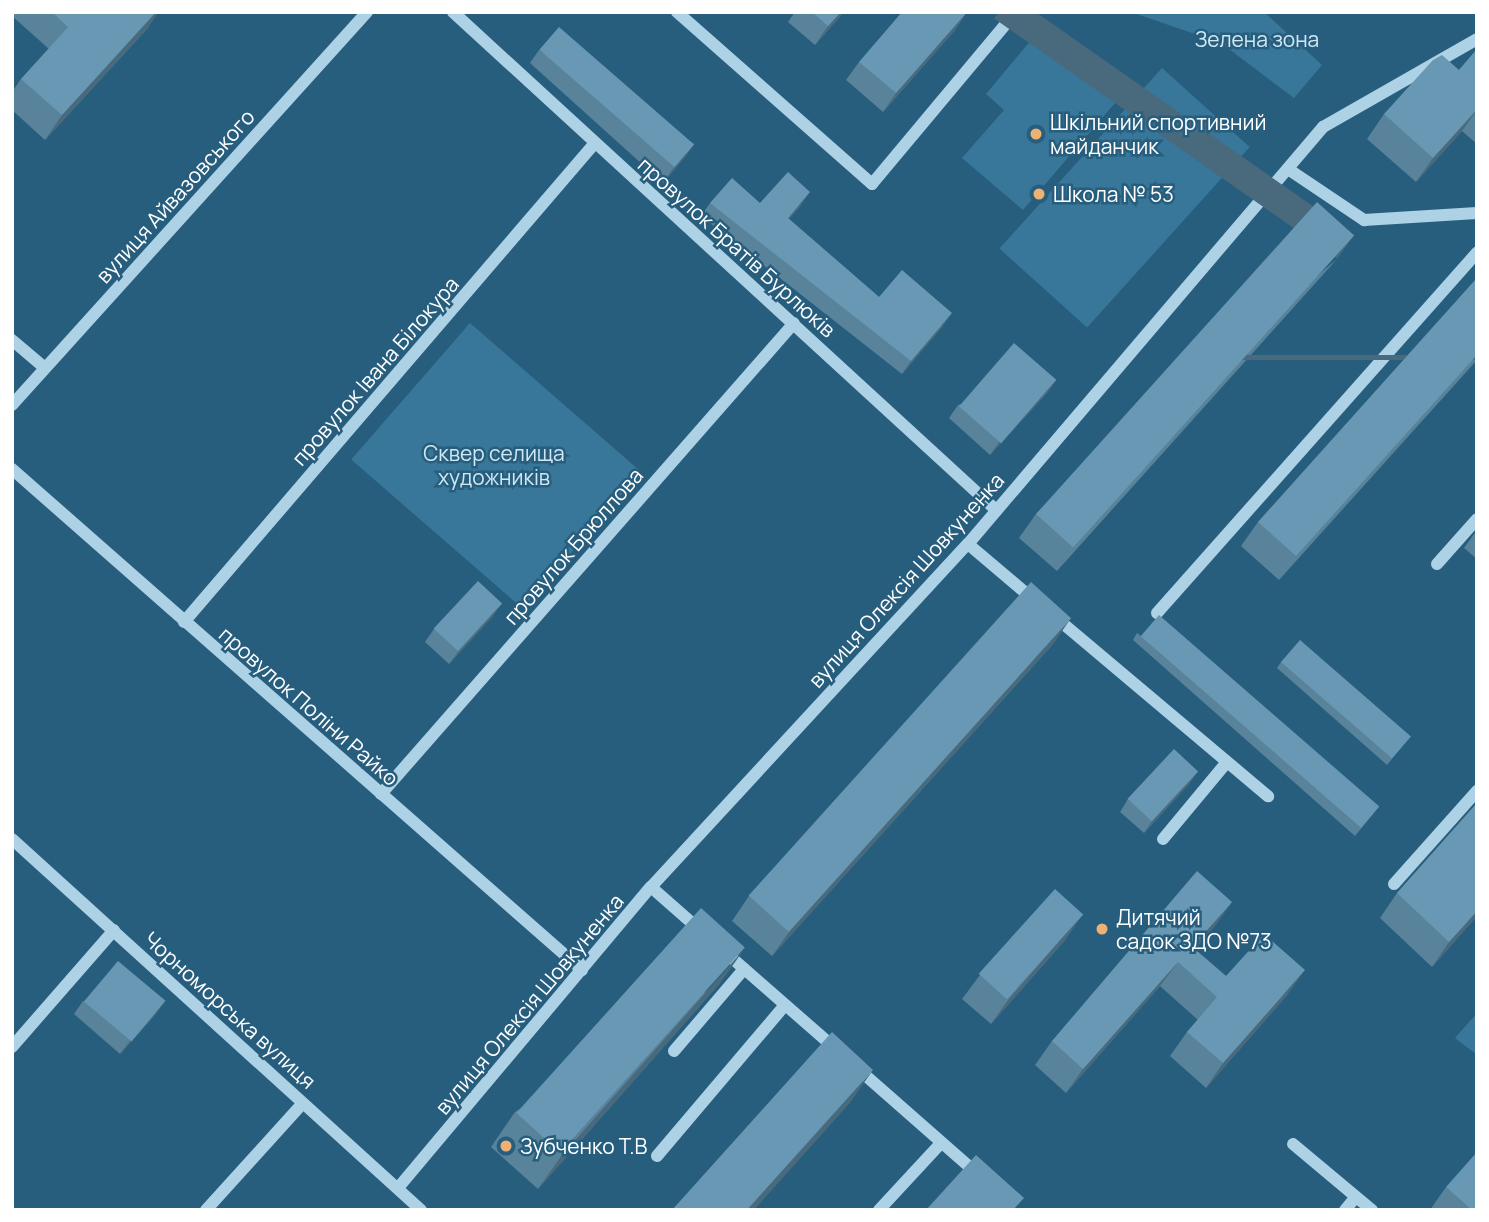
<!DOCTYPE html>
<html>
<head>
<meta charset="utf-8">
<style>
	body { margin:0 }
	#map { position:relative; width:1489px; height:1222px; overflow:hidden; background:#275e7e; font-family:Manrope,sans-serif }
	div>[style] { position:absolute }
	.green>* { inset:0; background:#38779a; transform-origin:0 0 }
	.minor>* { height:12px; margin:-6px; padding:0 6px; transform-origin:6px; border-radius:6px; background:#add1e5 }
	.wall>* { inset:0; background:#59839a }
	.shaded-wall>* { inset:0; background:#496a7d; transform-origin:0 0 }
	.building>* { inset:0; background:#6898b3; transform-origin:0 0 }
	.dots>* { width:19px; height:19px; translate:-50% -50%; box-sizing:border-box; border:4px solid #275e7e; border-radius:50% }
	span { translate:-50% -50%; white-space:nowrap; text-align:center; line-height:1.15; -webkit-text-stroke:5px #275e7e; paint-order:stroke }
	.park-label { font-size:21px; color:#d0e8f4 }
	.poi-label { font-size:21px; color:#fff }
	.left { translate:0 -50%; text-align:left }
	.street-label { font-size:21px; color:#fff }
	.frame { position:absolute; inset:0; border:14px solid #fff; pointer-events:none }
</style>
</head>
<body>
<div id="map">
	<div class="green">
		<div style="clip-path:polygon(1131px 12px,1264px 12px,1322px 65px,1294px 98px,1221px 43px)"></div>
		<div style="clip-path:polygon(1047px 21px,1127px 89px,1023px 210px,962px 158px,1004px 110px,986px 94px)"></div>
		<div style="left:1162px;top:68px;width:118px;height:243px;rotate:42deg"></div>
		<div style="left:470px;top:323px;width:227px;height:181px;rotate:41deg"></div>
		<div style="clip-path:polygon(1477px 1013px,1477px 1055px,1455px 1038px)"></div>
	</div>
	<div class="minor">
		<div style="left:453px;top:12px;width:737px;rotate:42.52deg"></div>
		<div style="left:677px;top:12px;width:260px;rotate:41.4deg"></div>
		<div style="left:872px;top:184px;width:224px;rotate:-50.1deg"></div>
		<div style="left:1288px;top:169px;width:92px;rotate:33.9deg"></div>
		<div style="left:1364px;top:220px;width:113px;rotate:-3.5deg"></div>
		<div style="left:12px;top:340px;width:43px;rotate:40.3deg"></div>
		<div style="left:12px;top:405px;width:530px;rotate:-47.91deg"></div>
		<div style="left:12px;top:469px;width:759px;rotate:41.31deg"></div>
		<div style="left:968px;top:544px;width:87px;rotate:40.3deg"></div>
		<div style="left:1437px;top:564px;width:60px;rotate:-48.4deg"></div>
		<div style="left:1157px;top:613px;width:482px;rotate:-48.4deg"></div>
		<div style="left:1054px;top:616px;width:280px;rotate:40.1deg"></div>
		<div style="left:184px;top:622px;width:630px;rotate:-49.38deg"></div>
		<div style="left:381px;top:794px;width:626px;rotate:-48.75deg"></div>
		<div style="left:12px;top:839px;width:552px;rotate:42.21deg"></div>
		<div style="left:1163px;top:839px;width:100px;rotate:-50.3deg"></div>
		<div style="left:1394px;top:884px;width:125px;rotate:-48.3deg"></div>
		<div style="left:651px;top:887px;width:67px;rotate:41.3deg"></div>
		<div style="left:725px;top:952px;width:150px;rotate:41.2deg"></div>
		<div style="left:12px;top:1047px;width:155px;rotate:-48.9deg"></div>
		<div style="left:674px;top:1051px;width:108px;rotate:-49.5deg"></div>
		<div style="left:857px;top:1068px;width:164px;rotate:41.3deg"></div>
		<div style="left:1293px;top:1144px;width:103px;rotate:39.9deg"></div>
		<div style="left:657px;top:1156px;width:198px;rotate:-49.7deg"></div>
		<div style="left:398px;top:1188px;width:393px;rotate:-50deg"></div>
		<div style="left:651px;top:887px;width:467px;rotate:-47.3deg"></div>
		<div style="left:968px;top:544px;width:548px;rotate:-49.59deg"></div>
		<div style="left:1323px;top:127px;width:177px;rotate:-29.7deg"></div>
		<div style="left:206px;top:1210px;width:144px;rotate:-47.8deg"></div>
		<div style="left:879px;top:1210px;width:91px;rotate:-47.2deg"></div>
		<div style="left:1345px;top:1210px;width:17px;rotate:-50deg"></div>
	</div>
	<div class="wall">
		<div style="clip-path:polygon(12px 12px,158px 12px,147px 29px,45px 140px,12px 110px,12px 92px,21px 79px,49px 49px,12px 16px)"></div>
		<div style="clip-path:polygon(795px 12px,844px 12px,815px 45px,788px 22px)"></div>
		<div style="clip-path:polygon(967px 12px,955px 30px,883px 112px,846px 80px,859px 62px)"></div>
		<div style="clip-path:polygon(1477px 49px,1477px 144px,1462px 131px,1416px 182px,1367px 139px,1384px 114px,1459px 70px)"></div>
		<div style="clip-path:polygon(539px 50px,694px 144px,685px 157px,663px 183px,530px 63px)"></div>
		<div style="clip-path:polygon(710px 203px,760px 203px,801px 205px,789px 219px,879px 297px,943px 326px,902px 374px,701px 216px)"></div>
		<div style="clip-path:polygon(1337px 259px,1057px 571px,1019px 538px,1036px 514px)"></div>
		<div style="clip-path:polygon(1477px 278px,1477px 360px,1279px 580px,1241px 546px,1258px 522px)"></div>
		<div style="clip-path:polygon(1056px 380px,1047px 393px,990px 455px,949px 418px,958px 405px)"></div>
		<div style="clip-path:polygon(1477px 530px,1477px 559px,1464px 548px)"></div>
		<div style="clip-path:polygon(493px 616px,449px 664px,425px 642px,434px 629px)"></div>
		<div style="clip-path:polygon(1137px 633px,1373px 814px,1355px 836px,1133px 640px)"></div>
		<div style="clip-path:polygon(1054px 643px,772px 956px,732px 921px,749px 896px)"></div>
		<div style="clip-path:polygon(1281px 662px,1410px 737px,1387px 765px,1277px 668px)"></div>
		<div style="clip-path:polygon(1198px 771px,1189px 784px,1144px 833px,1120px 812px,1128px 799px)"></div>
		<div style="clip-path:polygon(1477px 803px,1477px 916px,1432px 967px,1380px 918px,1397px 893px)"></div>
		<div style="clip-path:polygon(1232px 902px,1214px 927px,1195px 949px,1226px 976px,1288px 994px,1206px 1088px,1170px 1056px,1187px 1032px,1198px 1020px,1160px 986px,1066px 1093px,1035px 1065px,1052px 1041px)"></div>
		<div style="clip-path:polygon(1066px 939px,991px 1024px,962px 999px,980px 975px)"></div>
		<div style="clip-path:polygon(721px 982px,538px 1189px,491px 1147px,515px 1112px)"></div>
		<div style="clip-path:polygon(83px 1001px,156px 1014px,120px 1054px,74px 1014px)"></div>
		<div style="clip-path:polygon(1446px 1187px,1477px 1210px,1430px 1210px)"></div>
	</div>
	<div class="shaded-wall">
		<div style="clip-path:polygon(156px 12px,158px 12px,147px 29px,45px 140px,62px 115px)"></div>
		<div style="clip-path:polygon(841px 12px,844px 12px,815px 45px,828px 26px)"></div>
		<div style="clip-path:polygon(967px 12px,955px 30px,883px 112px,896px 93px)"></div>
		<div style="clip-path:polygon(1477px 110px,1462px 131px,1416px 182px,1433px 158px)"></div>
		<div style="clip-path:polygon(694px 144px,685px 157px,663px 183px,672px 170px)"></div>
		<div style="clip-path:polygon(810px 192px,801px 205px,779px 230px,788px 218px)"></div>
		<div style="left:1354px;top:235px;width:29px;height:419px;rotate:125deg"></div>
		<div style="clip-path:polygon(952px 313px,943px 326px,902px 374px,911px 361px)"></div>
		<div style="left:1477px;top:355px;width:5px;height:270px;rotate:90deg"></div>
		<div style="clip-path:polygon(1056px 380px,1047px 393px,990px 455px,999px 442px)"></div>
		<div style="clip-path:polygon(502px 603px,493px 616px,449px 664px,458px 652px)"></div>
		<div style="clip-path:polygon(1071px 618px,1054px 643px,772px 956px,789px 932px)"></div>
		<div style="clip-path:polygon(1198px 771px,1189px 784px,1144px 833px,1152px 821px)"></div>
		<div style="clip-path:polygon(1232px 902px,1214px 927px,1181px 965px,1192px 947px)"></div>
		<div style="clip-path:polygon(1477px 911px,1477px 916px,1432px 967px,1449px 942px)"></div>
		<div style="clip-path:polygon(1083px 914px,1066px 939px,991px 1024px,1008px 1000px)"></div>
		<div style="clip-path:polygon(745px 948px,721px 982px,538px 1189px,562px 1155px)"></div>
		<div style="clip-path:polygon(1178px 962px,1160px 986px,1066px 1093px,1083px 1069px)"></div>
		<div style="clip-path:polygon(1305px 970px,1288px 994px,1206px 1088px,1223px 1063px)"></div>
		<div style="clip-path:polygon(165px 1001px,156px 1014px,120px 1054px,129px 1042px)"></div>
		<div style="clip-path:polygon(873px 1070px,849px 1104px,754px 1210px,747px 1210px)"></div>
	</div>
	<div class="building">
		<div style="clip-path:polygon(52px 12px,156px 12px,62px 115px,21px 79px,68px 27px)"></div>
		<div style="clip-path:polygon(812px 12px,841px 12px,828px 26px)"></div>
		<div style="clip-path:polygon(902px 12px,967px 12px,896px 93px,859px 62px)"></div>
		<div style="left:559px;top:27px;width:179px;height:30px;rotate:41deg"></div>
		<div style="clip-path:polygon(1477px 49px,1477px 109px,1433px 158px,1384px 114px,1433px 60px,1442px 55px,1459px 70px)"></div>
		<div style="clip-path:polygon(788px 172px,810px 192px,788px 218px,879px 297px,902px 270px,952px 313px,911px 361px,710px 203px,732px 178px,760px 203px)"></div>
		<div style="left:1317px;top:202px;width:50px;height:420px;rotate:42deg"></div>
		<div style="clip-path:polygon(1477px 278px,1477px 355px,1296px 556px,1258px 522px)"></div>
		<div style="left:1014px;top:343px;width:56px;height:84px;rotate:41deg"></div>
		<div style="left:478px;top:581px;width:33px;height:65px;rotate:43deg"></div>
		<div style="left:1031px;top:582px;width:54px;height:422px;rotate:42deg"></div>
		<div style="left:1159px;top:615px;width:292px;height:28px;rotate:41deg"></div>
		<div style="left:1300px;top:640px;width:147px;height:29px;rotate:41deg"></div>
		<div style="left:1174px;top:749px;width:33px;height:68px;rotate:43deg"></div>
		<div style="clip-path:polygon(1477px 803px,1477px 911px,1449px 942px,1397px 893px)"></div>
		<div style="clip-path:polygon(1197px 871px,1232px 902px,1192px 947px,1226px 976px,1264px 934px,1305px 970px,1223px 1063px,1187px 1032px,1217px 997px,1178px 962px,1083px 1069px,1052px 1041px)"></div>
		<div style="left:1055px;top:889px;width:38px;height:114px;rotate:42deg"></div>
		<div style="left:701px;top:908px;width:59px;height:276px;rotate:42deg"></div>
		<div style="left:118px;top:961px;width:62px;height:53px;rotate:40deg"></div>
		<div style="clip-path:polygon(832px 1032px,873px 1070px,747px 1210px,672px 1210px)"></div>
		<div style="clip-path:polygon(1477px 1152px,1477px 1210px,1472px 1210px,1446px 1187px)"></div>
		<div style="clip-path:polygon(976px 1155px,1024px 1198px,1013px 1210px,926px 1210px)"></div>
	</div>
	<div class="dots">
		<div style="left:1036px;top:134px;background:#edb273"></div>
		<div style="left:1039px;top:194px;background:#edb273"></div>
		<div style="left:1102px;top:929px;background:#edb273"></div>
		<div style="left:506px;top:1146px;background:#edb273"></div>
	</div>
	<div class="park-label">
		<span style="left:1257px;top:39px">Зелена зона</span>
		<span style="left:494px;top:465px">Сквер селища<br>художників</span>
	</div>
	<div class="poi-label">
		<span class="left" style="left:1050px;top:134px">Шкільний спортивний<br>майданчик</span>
		<span class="left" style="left:1053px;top:194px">Школа № 53</span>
		<span class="left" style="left:1116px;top:929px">Дитячий<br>садок ЗДО №73</span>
		<span class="left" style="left:520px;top:1146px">Зубченко Т.В</span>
	</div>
	<div class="street-label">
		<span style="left:175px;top:196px;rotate:-48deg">вулиця Айвазовського</span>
		<span style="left:737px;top:247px;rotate:42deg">провулок Братів Бурлюків</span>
		<span style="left:375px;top:371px;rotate:-49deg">провулок Івана Білокура</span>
		<span style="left:573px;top:546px;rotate:-49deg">провулок Брюллова</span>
		<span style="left:906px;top:580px;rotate:-48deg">вулиця Олексія Шовкуненка</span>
		<span style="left:309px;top:706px;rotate:41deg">провулок Поліни Райко</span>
		<span style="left:529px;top:1004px;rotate:-50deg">вулиця Олексія Шовкуненка</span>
		<span style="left:230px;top:1010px;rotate:42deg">Чорноморська вулиця</span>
	</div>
	<div class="frame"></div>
</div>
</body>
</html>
